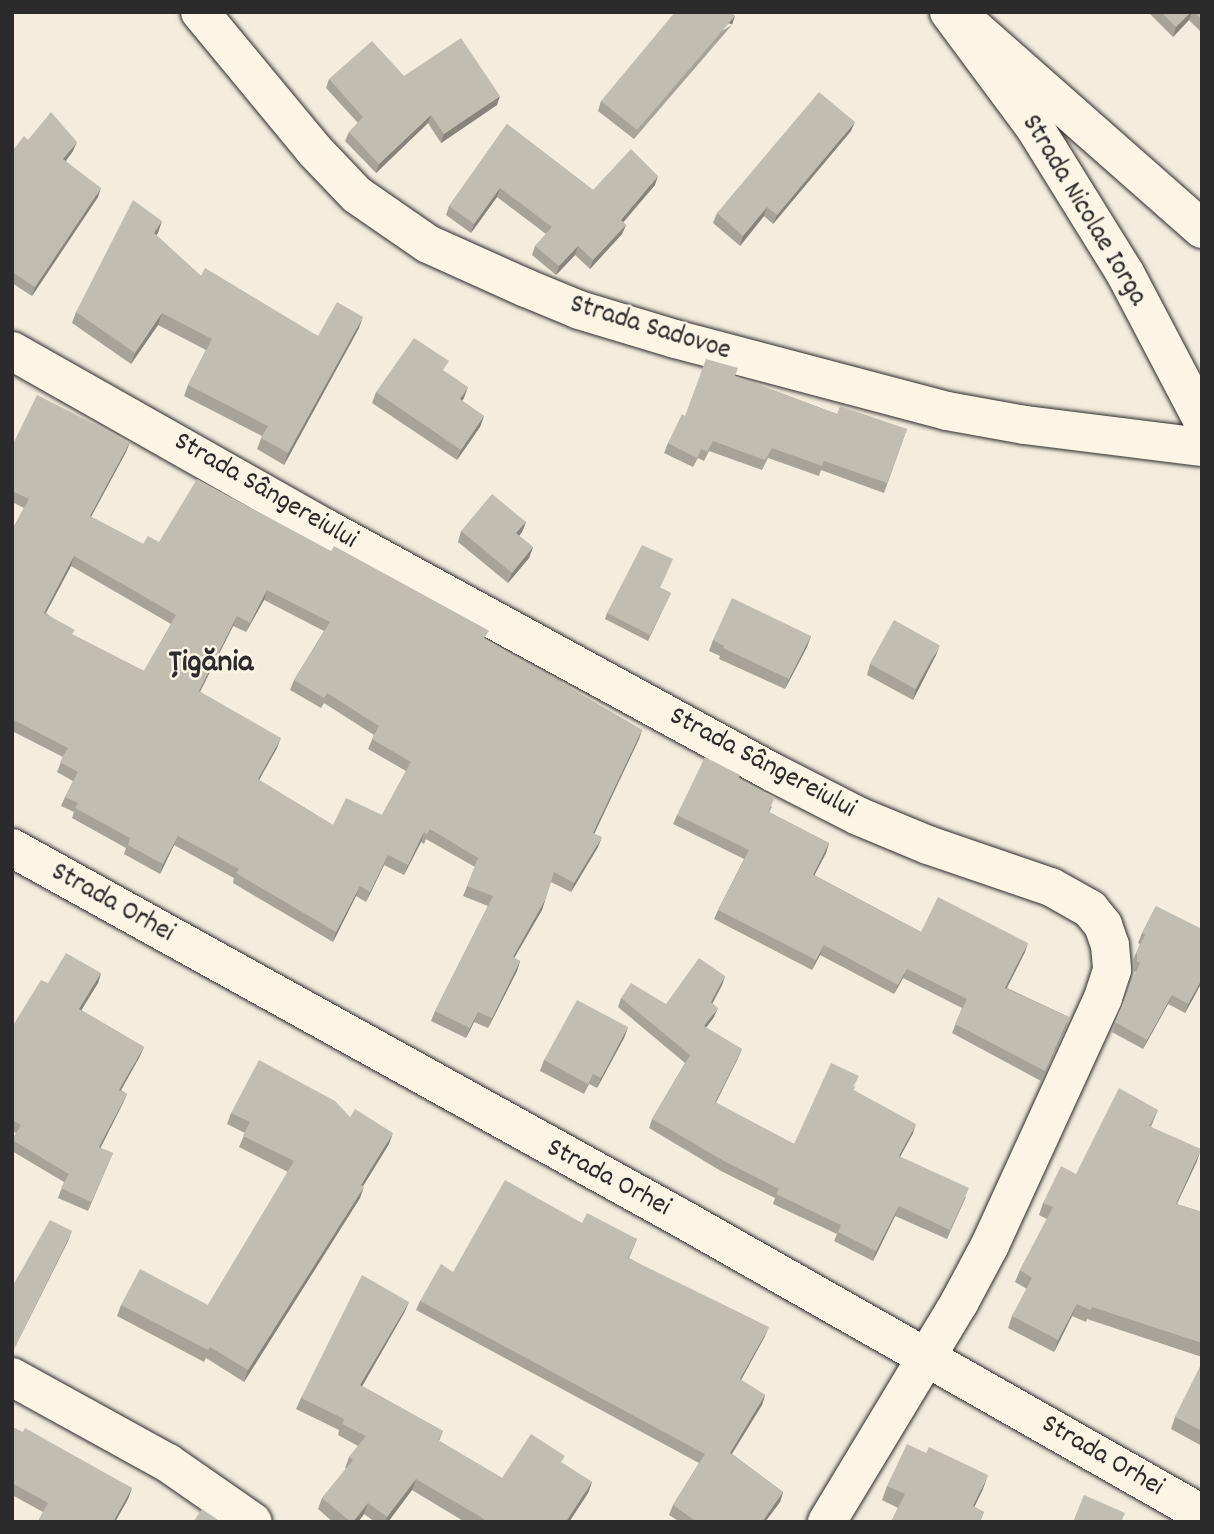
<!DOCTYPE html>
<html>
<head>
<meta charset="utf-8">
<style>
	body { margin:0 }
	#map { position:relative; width:1214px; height:1534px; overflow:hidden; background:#f4edde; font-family:Dekko,sans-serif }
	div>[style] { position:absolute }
	.roads { filter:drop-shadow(0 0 2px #2b2b2b) drop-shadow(0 0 2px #2b2b2b) }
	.minor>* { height:38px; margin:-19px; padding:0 19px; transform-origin:19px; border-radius:19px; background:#fcf5e5 }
	.tertiary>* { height:38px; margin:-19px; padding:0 19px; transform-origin:19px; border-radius:19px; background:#fcf5e5 }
	.primary>* { height:38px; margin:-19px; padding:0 19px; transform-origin:19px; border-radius:19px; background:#fcf5e5 }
	.wall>* { inset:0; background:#a7a398 }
	.shaded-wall>* { inset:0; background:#88847c; transform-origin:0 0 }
	.building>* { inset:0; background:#c2bdb1; transform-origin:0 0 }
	span { translate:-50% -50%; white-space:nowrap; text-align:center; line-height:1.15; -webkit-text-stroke:5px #fcf5e5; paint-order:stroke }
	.street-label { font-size:28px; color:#2b2b2b }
	.quarter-label { font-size:32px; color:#2b2b2b; font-weight:700 }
	.frame { position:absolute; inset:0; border:14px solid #2b2b2b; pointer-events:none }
</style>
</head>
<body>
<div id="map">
	<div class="roads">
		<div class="minor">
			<div style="left:200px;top:12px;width:179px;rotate:50.4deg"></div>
			<div style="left:314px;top:150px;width:62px;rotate:46.3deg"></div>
			<div style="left:357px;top:195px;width:86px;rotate:34.6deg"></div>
			<div style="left:428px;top:244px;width:107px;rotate:24.2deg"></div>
			<div style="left:526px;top:288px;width:57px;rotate:22.5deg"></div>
			<div style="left:579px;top:310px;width:100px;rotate:16.8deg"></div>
			<div style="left:675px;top:339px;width:281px;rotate:14.8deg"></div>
			<div style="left:947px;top:411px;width:79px;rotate:10.2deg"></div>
			<div style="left:1025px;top:425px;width:178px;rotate:7.1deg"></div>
			<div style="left:12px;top:351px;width:362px;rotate:29.5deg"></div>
			<div style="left:327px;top:529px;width:507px;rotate:28.64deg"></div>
			<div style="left:772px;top:772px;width:97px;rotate:27.1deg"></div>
			<div style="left:858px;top:816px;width:76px;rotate:22.5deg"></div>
			<div style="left:928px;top:845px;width:130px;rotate:18.9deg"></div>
			<div style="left:1051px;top:887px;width:45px;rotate:29.4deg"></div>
			<div style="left:1090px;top:909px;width:21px;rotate:51deg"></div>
			<div style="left:1103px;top:925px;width:21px;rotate:71deg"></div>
			<div style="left:1110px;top:945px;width:25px;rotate:85deg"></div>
			<div style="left:1112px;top:970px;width:29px;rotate:108deg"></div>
			<div style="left:1103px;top:998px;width:272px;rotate:114.6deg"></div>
			<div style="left:990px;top:1245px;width:66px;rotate:118.1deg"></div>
			<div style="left:959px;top:1303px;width:256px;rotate:121.1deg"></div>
			<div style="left:12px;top:1377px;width:178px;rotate:28.9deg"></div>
			<div style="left:168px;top:1463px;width:103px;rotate:34.8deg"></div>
		</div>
		<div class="tertiary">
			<div style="left:965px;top:20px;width:316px;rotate:41.4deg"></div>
			<div style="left:12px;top:848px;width:773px;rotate:28.95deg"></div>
			<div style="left:688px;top:1222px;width:591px;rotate:29.6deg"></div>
		</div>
		<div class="primary">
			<div style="left:949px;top:12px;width:144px;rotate:53.4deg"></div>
			<div style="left:1035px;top:128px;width:173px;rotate:58.2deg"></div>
			<div style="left:1126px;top:275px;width:164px;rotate:62.3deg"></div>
		</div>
	</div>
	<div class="wall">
		<div style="clip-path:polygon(1148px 12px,1202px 12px,1202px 33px,1189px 20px,1173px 37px)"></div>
		<div style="clip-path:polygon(732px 25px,634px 139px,598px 111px,601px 101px)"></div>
		<div style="clip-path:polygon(404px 76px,497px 105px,441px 143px,428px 123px,376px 173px,345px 141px,349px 132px,358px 123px,326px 88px,329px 79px)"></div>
		<div style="clip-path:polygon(507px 124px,593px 190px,655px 185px,623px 223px,626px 225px,622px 234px,590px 269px,575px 255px,556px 275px,532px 255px,535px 246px,546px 234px,497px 197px,471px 233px,446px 215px,449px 206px)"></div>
		<div style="clip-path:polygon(851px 131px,773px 224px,764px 216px,740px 246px,713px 223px,717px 213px)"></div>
		<div style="clip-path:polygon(28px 140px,73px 151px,66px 161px,98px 197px,32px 296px,12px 283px,12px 147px,14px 149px)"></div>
		<div style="clip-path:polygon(162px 221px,156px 235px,201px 276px,318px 336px,359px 328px,284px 465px,257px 449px,262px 436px,184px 396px,188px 385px,206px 350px,158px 325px,131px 364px,72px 323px,76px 312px)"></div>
		<div style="clip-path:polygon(445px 372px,464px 398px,462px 401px,484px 416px,480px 427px,457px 460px,372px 403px,376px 392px)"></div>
		<div style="clip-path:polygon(735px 376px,837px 414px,907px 429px,884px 493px,821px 470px,819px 476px,768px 458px,762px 470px,709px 451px,704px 461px,698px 458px,693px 467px,664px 453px,668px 443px,685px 416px)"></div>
		<div style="clip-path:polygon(evenodd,130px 442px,126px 452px,91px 517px,143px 544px,159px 542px,486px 639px,642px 730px,639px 739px,594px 833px,598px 847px,571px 892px,551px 882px,542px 910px,514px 958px,520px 961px,517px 971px,488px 1028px,474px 1022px,466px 1038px,431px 1021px,435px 1011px,488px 906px,463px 896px,475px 867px,426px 839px,424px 844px,421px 842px,404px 875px,384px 865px,366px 902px,356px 896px,333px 942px,233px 883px,234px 878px,174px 845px,160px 874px,124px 854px,126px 848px,72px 818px,74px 812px,61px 806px,65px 797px,73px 781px,57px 772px,63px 757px,12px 731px,12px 530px,24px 508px,12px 502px,12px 443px,130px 442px,71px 566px,171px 624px,144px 671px,73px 635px,46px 613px,71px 566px,130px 442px,264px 600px,324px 631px,294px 680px,290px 690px,321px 708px,324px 703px,374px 735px,368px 749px,406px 771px,382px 815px,333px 825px,259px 780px,277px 748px,200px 692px,233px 626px,246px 632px,264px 600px)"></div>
		<div style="clip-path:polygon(526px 522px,522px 532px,519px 536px,533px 547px,529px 558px,508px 583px,458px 542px,461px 531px)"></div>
		<div style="clip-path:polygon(661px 588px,671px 593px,648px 641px,605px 619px,607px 613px)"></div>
		<div style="clip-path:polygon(811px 636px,807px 647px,785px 689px,719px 659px,720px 656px,709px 651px,713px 640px)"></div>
		<div style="clip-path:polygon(936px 655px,913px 700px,867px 675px,870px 664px)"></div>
		<div style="clip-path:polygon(739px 780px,772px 807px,769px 812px,829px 843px,826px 853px,814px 875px,921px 932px,1025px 952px,1007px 988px,1069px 1017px,1041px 1081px,952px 1033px,962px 1008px,903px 978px,894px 994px,820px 955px,812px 970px,714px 919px,718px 910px,744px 859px,673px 824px,677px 815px)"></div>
		<div style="clip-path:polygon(1156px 906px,1202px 982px,1185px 1013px,1168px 1004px,1143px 1049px,1112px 1032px,1136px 972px,1134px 971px,1133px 960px,1140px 944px,1138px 943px,1142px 933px)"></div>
		<div style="clip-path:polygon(101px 973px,98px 983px,81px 1010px,144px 1047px,140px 1056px,121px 1090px,127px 1094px,123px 1103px,100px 1148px,113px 1153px,88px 1211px,58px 1198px,64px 1182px,12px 1151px,12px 1140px,16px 1133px,12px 1131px,12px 1027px,48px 983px)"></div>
		<div style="clip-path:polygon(725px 976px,722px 985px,712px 1003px,714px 1017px,706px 1028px,742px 1049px,738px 1058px,716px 1103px,794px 1144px,856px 1085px,853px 1090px,913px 1133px,900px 1157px,966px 1197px,947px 1239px,895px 1216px,873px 1261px,834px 1241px,837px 1234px,773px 1204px,775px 1198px,721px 1171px,649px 1128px,652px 1119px,685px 1063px,618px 1007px,621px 998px,666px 1004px)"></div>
		<div style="clip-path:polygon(628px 1027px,624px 1038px,597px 1088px,589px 1084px,584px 1094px,540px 1071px,544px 1060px)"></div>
		<div style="clip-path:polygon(1158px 1110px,1151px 1127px,1197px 1161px,1177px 1204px,1202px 1212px,1202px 1357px,1087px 1319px,1086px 1322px,1072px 1316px,1054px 1352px,1008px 1328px,1012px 1316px,1027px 1289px,1015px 1282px,1020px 1270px,1047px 1219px,1039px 1215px,1043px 1203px,1076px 1174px)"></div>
		<div style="clip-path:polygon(231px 1113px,350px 1117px,389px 1144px,363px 1186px,360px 1198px,244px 1382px,206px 1358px,204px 1362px,117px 1316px,121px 1305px,208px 1305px,288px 1172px,239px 1147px,245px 1133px,227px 1124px)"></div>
		<div style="clip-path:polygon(582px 1223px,637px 1239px,629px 1258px,765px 1336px,741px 1380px,765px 1395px,762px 1405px,732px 1454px,783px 1492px,780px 1502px,765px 1522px,680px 1522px,669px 1515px,673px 1505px,699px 1463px,416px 1310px,420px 1301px)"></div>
		<div style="clip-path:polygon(409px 1302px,404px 1313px,362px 1386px,443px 1431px,439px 1441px,502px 1478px,562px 1463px,592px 1482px,588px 1493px,570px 1521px,571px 1522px,465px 1522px,412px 1490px,388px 1522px,375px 1522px,364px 1514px,358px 1522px,333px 1522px,318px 1509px,322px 1498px,346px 1469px,345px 1468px,349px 1457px,358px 1446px,338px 1435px,339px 1430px,296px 1409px,301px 1398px)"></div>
		<div style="clip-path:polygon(1202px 1363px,1202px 1446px,1171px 1429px,1175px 1417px)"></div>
		<div style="clip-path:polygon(12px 1427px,132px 1488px,128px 1499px,115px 1522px,38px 1522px,43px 1512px,12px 1495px)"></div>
		<div style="clip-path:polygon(887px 1486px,983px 1489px,974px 1507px,984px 1512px,980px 1522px,891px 1522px,898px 1508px,882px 1500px)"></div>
	</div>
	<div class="shaded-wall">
		<div style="clip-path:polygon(1191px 12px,1192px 12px,1189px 20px,1173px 37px,1176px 27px)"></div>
		<div style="left:735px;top:16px;width:9px;height:150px;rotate:108deg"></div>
		<div style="clip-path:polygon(500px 96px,497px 105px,441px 143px,444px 134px)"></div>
		<div style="clip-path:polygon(431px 115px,428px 123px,376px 173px,379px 164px)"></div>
		<div style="clip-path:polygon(855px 122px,851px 131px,773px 224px,777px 215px)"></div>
		<div style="clip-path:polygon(77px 142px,73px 151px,60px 168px,63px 159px)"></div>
		<div style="clip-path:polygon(658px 176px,655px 185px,617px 229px,621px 220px)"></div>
		<div style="clip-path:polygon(101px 188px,98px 197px,32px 296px,35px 287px)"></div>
		<div style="clip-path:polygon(500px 188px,497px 197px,471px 233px,474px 224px)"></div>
		<div style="clip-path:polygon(767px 207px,764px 216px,740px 246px,743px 236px)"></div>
		<div style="clip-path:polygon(162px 221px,158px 233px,150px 244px,154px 233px)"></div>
		<div style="clip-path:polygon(626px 225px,622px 234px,590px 269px,593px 260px)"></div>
		<div style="clip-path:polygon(578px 246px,575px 255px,556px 275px,559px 266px)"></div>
		<div style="clip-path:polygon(162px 313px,158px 325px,131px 364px,135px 353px)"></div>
		<div style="clip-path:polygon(363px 317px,359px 328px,284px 465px,288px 453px)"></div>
		<div style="clip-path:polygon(468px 387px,464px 398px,456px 410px,460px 399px)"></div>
		<div style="clip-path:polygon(484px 416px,480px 427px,457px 460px,461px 450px)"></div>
		<div style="clip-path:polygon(130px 442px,126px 452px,86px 526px,90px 516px)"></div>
		<div style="clip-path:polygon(526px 522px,522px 532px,513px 544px,516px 533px)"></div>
		<div style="clip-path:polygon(533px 547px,529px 558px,508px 583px,512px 573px)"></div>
		<div style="clip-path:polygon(74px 556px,71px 566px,41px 622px,44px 613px)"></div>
		<div style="clip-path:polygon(267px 590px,264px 600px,246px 632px,250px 623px)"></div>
		<div style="clip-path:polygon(237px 616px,233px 626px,195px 701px,199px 691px)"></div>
		<div style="clip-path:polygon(811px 636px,807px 647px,785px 689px,789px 679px)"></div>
		<div style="clip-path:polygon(940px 645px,936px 655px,913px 700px,916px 689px)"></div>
		<div style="clip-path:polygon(642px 730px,639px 739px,590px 843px,593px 833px)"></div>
		<div style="clip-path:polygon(281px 738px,277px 748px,254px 789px,258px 779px)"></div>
		<div style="clip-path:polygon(424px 832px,421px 842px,404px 875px,408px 865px)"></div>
		<div style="clip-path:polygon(178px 836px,174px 845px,160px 874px,163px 864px)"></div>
		<div style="clip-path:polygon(602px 837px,598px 847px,571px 892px,574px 883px)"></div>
		<div style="clip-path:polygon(829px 843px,826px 853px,810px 884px,813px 875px)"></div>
		<div style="clip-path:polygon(388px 855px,384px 865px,366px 902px,370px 892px)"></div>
		<div style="clip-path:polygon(360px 886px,356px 896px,333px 942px,336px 932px)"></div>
		<div style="clip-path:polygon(545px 900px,542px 910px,509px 967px,513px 957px)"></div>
		<div style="clip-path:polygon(1028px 943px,1025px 952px,1002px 997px,1005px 988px)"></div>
		<div style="clip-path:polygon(824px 945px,820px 955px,812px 970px,816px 960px)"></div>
		<div style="clip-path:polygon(520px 961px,517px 971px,488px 1028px,492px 1018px)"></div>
		<div style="clip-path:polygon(907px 969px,903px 978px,894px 994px,898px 985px)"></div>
		<div style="clip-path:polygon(101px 973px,98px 983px,76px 1019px,79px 1009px)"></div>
		<div style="clip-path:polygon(725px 976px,722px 985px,708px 1012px,711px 1002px)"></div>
		<div style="clip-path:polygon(1202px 979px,1202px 982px,1185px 1013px,1188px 1004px)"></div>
		<div style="clip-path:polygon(1172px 995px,1168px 1004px,1143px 1049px,1147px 1040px)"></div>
		<div style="clip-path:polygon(718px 1008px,714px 1017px,700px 1035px,704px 1026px)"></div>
		<div style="clip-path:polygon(478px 1012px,474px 1022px,466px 1038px,470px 1028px)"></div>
		<div style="clip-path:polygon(1069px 1017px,1066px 1026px,1041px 1081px,1045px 1071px)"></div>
		<div style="clip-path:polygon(628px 1027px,624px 1038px,597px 1088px,601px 1078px)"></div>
		<div style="clip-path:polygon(144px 1047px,140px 1056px,116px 1099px,119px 1090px)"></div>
		<div style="clip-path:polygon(742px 1049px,738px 1058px,711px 1111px,715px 1102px)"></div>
		<div style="clip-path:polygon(127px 1094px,123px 1103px,96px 1157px,99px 1147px)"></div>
		<div style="clip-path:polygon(916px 1124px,913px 1133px,895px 1166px,899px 1156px)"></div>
		<div style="clip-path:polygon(393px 1133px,389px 1144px,357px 1196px,361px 1185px)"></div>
		<div style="clip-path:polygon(1201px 1149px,1197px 1161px,1171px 1216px,1176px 1204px)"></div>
		<div style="clip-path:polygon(364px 1187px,360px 1198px,244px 1382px,248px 1370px)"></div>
		<div style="clip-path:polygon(899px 1206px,895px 1216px,873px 1261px,876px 1251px)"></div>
		<div style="clip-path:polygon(72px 1231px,68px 1241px,12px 1353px,15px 1346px)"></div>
		<div style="clip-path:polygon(409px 1302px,404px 1313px,356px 1397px,360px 1385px)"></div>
		<div style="clip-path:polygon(1077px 1304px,1072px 1316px,1054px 1352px,1058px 1340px)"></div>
		<div style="clip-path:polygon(769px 1327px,765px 1336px,736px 1389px,740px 1379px)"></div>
		<div style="clip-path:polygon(765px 1395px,762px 1405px,726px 1463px,730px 1453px)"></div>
		<div style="clip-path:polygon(988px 1475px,983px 1489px,968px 1520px,973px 1506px)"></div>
		<div style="clip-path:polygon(416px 1479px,412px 1490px,388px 1522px,385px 1522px,387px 1517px)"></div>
		<div style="clip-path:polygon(592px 1482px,588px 1493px,569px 1522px,566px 1522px)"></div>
		<div style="clip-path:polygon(132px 1488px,128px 1499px,115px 1522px,113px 1522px)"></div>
		<div style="clip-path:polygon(783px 1492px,780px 1502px,765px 1522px,762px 1522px)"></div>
		<div style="clip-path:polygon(368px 1503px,364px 1514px,358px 1522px,353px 1522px)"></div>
	</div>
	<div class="building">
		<div style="clip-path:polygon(675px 12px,731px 12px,735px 16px,637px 130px,601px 101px)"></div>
		<div style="clip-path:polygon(1161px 12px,1191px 12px,1176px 27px)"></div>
		<div style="clip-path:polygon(1195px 12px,1202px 12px,1202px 20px)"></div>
		<div style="clip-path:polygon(461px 38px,500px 96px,444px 134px,431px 115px,379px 164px,349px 132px,363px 117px,329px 79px,372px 41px,404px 76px)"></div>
		<div style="clip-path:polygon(819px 92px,855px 122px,777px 215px,767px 207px,743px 236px,717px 213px)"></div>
		<div style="clip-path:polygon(51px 112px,77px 142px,63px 159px,101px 188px,35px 287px,12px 272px,12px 147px,14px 149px,24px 136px,28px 140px)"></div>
		<div style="clip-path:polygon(507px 124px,593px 190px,631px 149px,658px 176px,621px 220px,626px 225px,593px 260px,578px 246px,559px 266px,535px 246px,552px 227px,500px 188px,474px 224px,449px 206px)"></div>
		<div style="clip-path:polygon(133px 200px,162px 221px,154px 233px,201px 276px,205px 268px,318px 336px,337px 302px,363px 317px,288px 453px,261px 438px,268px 426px,188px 385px,212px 339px,162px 313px,135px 353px,76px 312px)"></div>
		<div style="clip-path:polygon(414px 338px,449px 361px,443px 370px,468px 387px,460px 399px,484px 416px,461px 450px,376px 392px)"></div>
		<div style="clip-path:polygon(706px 359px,738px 368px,735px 376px,837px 414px,840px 406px,907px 429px,887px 483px,824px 461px,822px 466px,772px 448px,765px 460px,713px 441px,707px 452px,701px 449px,697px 458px,668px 443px,682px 414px,685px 416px)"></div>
		<div style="clip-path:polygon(evenodd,37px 395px,130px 442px,90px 516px,143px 544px,148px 536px,159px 542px,197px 479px,331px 551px,334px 546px,486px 629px,489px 631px,484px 638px,642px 730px,593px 833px,602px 837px,574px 883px,554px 872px,545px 900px,513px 957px,520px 961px,492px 1018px,478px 1012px,470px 1028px,435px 1011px,493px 896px,467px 886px,478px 858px,430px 829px,427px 834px,424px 832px,408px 865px,388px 855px,370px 892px,360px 886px,336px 932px,236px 873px,239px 869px,178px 836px,163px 864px,128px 845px,130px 838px,75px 808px,78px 803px,65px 797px,78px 772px,60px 762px,68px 748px,12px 719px,12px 530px,29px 499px,12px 491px,12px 443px,13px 444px,37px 395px,74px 556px,176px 615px,144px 671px,72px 634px,75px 630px,44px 613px,74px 556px,37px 395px,267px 590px,330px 622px,294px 680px,324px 698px,327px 693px,379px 726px,372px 739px,411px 762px,382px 815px,346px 798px,333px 825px,258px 779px,281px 738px,199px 691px,237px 616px,250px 623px,267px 590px)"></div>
		<div style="clip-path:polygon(492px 494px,526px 522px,516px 533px,533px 547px,512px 573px,461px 531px)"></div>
		<div style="clip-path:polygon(642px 545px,673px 559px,660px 588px,671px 593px,650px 635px,607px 613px)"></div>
		<div style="clip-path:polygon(732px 598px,811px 636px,789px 679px,723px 648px,724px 646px,713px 640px)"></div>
		<div style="left:894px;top:620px;width:52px;height:50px;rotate:29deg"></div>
		<div style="clip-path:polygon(705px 757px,740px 775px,738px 779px,775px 797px,768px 812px,829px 843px,813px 875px,921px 932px,938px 897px,1028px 943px,1005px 988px,1069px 1017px,1045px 1071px,955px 1024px,967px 999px,907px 969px,898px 985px,824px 945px,816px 960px,718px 910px,749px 850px,677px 815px)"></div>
		<div style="clip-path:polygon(1156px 906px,1202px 929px,1202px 979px,1188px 1004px,1172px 995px,1147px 1040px,1115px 1022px,1140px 963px,1137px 961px,1137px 951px,1145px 935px,1142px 933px)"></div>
		<div style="clip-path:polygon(66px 953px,101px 973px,79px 1009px,144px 1047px,119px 1090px,127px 1094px,99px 1147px,113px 1153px,91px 1202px,61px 1188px,69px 1174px,12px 1140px,21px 1125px,12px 1120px,12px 1027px,41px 980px,48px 983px)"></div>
		<div style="clip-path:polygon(699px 958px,725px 976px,711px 1002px,718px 1008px,704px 1026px,742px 1049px,715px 1102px,794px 1144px,831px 1063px,859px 1076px,852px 1089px,916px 1124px,899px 1156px,969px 1188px,950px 1230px,899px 1206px,876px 1251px,838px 1232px,841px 1225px,776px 1194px,779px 1189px,724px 1161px,652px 1119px,690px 1055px,621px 998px,631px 983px,666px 1004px)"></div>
		<div style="clip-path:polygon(577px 1000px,628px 1027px,601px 1078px,593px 1074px,588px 1084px,544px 1060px)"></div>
		<div style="clip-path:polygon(259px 1060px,335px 1101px,350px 1117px,355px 1109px,393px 1133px,361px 1185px,364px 1187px,248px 1370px,210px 1347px,208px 1350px,121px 1305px,140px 1269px,208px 1305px,294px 1161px,243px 1136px,250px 1122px,231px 1113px)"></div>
		<div style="clip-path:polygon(1119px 1088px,1158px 1110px,1149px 1126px,1201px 1149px,1176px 1204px,1202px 1212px,1202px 1343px,1092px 1307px,1090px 1310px,1077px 1304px,1058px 1340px,1012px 1316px,1032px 1278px,1020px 1270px,1053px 1207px,1043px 1203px,1061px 1166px,1076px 1174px)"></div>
		<div style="clip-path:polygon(505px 1180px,582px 1223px,587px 1213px,637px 1239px,628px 1258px,769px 1327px,740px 1379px,765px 1395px,730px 1453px,783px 1492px,762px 1522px,697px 1522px,673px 1505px,705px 1454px,420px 1301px,441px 1264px,453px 1272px)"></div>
		<div style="clip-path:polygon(50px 1220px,72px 1231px,15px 1346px,12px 1345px,12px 1287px)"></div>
		<div style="clip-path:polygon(362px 1275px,409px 1302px,360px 1385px,443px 1431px,438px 1440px,502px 1478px,531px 1434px,565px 1456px,561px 1462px,592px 1482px,567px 1520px,571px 1522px,482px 1522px,484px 1519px,416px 1479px,387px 1517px,368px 1503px,353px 1522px,351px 1522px,322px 1498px,353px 1460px,349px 1457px,366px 1436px,342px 1424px,344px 1419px,301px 1398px)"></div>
		<div style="clip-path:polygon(1202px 1363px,1202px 1431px,1175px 1417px)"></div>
		<div style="clip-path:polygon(12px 1427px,23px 1432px,25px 1428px,132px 1488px,113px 1522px,44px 1522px,39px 1519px,48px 1503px,12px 1483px)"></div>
		<div style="clip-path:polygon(907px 1444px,926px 1453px,929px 1447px,988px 1475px,973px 1506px,984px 1512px,979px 1522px,891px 1522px,905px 1494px,887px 1486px)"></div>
		<div style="clip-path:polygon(1084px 1495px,1125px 1513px,1121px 1522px,1073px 1522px)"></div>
		<div style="clip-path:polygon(202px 1509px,221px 1522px,193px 1522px)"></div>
	</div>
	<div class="street-label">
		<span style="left:1083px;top:211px;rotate:59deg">Strada Nicolae Iorga</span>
		<span style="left:650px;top:329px;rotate:17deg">Strada Sadovoe</span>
		<span style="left:265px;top:492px;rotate:30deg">Strada Sângereiului</span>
		<span style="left:762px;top:764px;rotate:28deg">Strada Sângereiului</span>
		<span style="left:112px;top:904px;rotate:29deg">Strada Orhei</span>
		<span style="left:608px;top:1179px;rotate:28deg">Strada Orhei</span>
		<span style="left:1102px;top:1457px;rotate:30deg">Strada Orhei</span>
	</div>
	<div class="quarter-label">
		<span style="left:211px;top:664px">Țigănia</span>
	</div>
	<div class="frame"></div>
</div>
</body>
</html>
